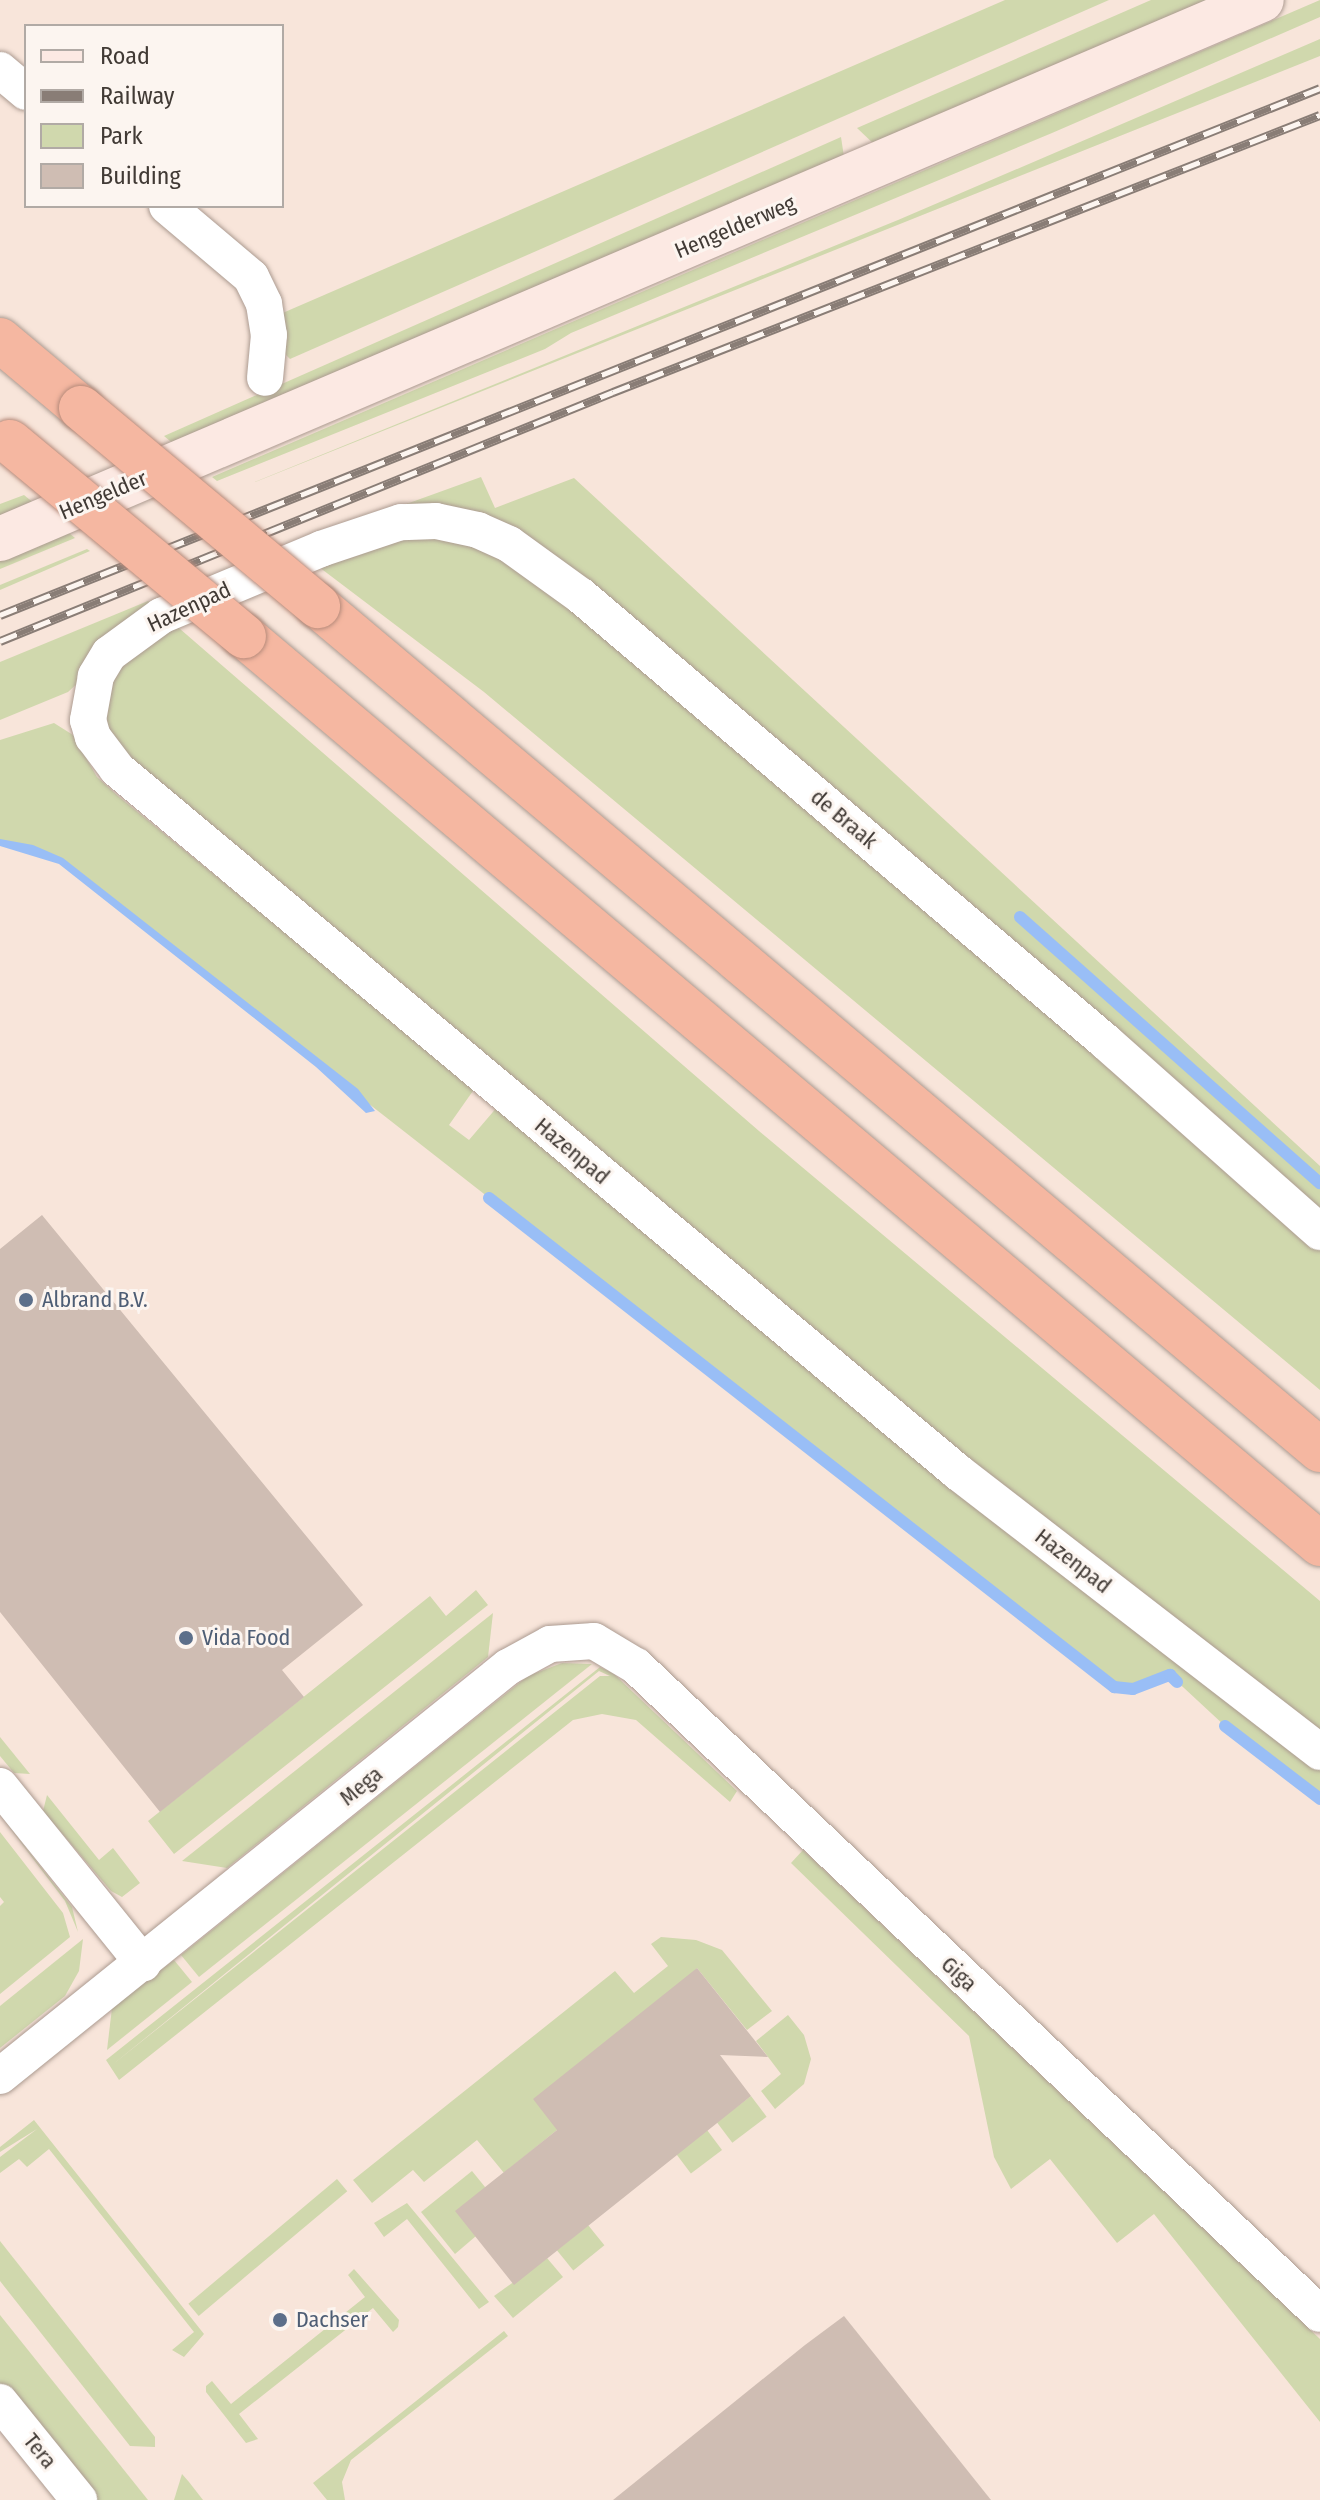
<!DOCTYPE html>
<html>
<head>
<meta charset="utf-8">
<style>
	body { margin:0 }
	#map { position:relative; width:1320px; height:2500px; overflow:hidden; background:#f8e5da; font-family:"Fira Sans Condensed",sans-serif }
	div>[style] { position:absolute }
	.green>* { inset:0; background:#d0d8ad; transform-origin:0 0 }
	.water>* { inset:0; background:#99bef6 }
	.stream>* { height:12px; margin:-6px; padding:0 6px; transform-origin:6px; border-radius:6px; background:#99bef6 }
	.building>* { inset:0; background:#cfbdb3 }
	.roads { filter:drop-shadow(0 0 2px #ac9b91) drop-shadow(0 0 2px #ac9b91) }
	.street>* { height:36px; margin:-18px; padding:0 18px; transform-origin:18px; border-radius:18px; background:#fff }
	.secondary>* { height:44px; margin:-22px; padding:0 22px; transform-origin:22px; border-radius:22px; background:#fce9e3 }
	.highway>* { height:44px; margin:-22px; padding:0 22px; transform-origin:22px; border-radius:22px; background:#f5b7a1 }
	.rail>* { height:9px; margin-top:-4.5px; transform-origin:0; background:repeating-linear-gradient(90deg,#fcf5f0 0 18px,#897d76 0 36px); box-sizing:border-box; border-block:2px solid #897d76 }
	.bridges { filter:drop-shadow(0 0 2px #b68b7b) drop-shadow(0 0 2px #b68b7b) }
	.highway-bridge>* { height:44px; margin:-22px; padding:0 22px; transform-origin:22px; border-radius:22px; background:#f5b7a1 }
	.dots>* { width:22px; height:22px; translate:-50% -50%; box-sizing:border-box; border:4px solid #fcf5f0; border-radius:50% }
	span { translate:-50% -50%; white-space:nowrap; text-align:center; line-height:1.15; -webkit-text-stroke:6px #fcf5f0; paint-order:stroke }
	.street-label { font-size:22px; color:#413a35 }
	.service-label { font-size:22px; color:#4e5e75 }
	.left { translate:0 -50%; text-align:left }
	.legend { position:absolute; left:24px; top:24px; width:260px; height:184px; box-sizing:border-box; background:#fcf5f0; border:2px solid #b1aaa5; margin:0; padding:10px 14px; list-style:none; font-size:24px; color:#413a35 }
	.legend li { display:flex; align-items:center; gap:16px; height:40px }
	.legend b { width:40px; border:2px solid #b1aaa5 }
</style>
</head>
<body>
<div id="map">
	<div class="green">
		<div style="clip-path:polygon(1005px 0,1109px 0,290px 359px,279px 348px,278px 315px)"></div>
		<div style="clip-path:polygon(1151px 0,1213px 0,876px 146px,857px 128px)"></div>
		<div style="clip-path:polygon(1320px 0,1320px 17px,1052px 133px,571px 333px,545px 349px,217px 481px,212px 477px)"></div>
		<div style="clip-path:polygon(1320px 39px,1320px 56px,230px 492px,898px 220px)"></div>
		<div style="clip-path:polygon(841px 137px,844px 157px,176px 446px,164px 436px)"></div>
		<div style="clip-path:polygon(481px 477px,495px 508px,574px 478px,1320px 1166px,1320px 1218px,503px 525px,293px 545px)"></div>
		<div style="clip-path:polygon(24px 495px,35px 504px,0 518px,0 504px)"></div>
		<div style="clip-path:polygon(69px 533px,75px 538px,0 569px,0 561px)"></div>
		<div style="clip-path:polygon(417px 536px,463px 539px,502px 552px,1320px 1245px,1320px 1390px,484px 692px,315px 564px)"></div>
		<div style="clip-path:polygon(87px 549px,90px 551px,0 590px,0 585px)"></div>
		<div style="clip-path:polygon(148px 601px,158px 609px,68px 692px,0 720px,0 662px)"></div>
		<div style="clip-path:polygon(172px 622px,759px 1131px,1320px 1601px,1320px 1741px,1074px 1552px,108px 741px,105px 688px,115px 665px)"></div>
		<div style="clip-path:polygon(54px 723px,73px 735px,97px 777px,118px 796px,475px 1088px,449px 1125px,469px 1140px,498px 1106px,1320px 1763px,1320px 1799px,1225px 1726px,1170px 1675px,1133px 1689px,1114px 1687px,56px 859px,0 842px,0 740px)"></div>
		<div style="clip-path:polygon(476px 1590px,488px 1605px,174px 1854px,148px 1821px,430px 1596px,446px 1616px)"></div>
		<div style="clip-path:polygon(493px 1613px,488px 1657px,227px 1868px,182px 1861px)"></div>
		<div style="clip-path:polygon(562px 1663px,592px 1664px,199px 1977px,181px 1955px,528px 1676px)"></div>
		<div style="clip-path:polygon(evenodd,600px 1667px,614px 1674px,737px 1791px,730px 1802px,636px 1720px,602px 1714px,573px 1720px,119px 2080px,106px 2060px,600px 1667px,599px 1671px,610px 1676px,600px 1676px,112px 2065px,599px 1671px)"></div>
		<div style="clip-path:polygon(0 1737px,30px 1774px,14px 1773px,0 1756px)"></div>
		<div style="clip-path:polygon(47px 1795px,99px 1860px,113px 1848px,140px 1883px,122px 1897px,111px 1891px,43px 1811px)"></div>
		<div style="clip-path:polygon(0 1815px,72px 1907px,78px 1932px,65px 1901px)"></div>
		<div style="clip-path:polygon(0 1832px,63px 1913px,70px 1937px,0 1994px,0 1906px,4px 1902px,0 1897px)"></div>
		<div style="clip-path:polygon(803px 1850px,1320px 2339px,1320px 2422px,1154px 2214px,1117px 2243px,1050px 2159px,1011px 2189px,994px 2157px,969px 2036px,791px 1863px)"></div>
		<div style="clip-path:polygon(661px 1937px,696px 1940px,722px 1950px,772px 2011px,747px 2030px,697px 1968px,557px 2130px,504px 2173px,477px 2140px,424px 2182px,413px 2170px,372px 2203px,353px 2180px,615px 1971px,634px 1993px,668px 1966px,651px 1944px)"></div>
		<div style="clip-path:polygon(83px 1939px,79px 1971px,65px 1996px,0 2048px,0 2006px)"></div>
		<div style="clip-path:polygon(174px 1960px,192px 1982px,107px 2050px,112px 2008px)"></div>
		<div style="clip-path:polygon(788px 2015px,804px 2035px,811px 2059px,804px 2084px,775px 2109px,761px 2091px,781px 2074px,756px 2041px)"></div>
		<div style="left:751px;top:2096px;width:26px;height:43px;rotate:53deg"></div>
		<div style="clip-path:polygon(34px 2120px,204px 2334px,184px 2357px,172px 2350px,194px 2332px,49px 2149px,27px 2167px,19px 2159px,0 2173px,0 2157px,37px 2129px,0 2152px,0 2147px)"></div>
		<div style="left:707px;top:2130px;width:25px;height:39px;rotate:53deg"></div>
		<div style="clip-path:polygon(472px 2171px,485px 2187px,476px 2236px,455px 2254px,421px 2212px)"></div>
		<div style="left:337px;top:2179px;width:16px;height:194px;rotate:50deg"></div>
		<div style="clip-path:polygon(407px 2203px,451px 2256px,489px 2302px,479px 2309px,407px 2219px,384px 2237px,374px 2223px)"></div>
		<div style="left:588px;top:2225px;width:26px;height:40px;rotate:51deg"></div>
		<div style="clip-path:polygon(0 2241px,155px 2437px,155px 2447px,130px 2446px,0 2281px)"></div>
		<div style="clip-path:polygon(547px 2258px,563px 2277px,513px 2318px,494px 2296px)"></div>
		<div style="clip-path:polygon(354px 2269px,399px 2320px,398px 2327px,393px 2332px,373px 2308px,239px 2414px,258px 2439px,246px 2443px,206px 2392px,206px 2386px,212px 2381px,231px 2404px,365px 2297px,348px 2275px)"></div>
		<div style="clip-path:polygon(0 2315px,148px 2500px,90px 2500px,0 2387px)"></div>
		<div style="clip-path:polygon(504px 2331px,508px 2336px,351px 2460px,342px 2482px,345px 2500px,327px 2500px,313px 2483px)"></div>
		<div style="clip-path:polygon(182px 2474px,189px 2482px,203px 2500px,174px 2500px)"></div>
	</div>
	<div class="water">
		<div style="clip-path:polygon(0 839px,33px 845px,63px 858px,358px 1089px,375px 1111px,366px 1113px,316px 1067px,59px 864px,0 846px)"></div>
	</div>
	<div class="stream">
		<div style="left:1020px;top:917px;width:401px;rotate:41.6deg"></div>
		<div style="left:489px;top:1198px;width:794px;rotate:38.04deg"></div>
		<div style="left:1114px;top:1687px;width:19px;rotate:6deg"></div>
		<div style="left:1133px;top:1689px;width:40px;rotate:-21deg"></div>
		<div style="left:1170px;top:1675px;width:10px;rotate:45deg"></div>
		<div style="left:1225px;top:1726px;width:120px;rotate:37.5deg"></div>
	</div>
	<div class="building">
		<div style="clip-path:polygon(42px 1215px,363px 1605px,282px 1670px,304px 1697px,160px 1812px,0 1612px,0 1249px)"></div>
		<div style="clip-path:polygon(697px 1968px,768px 2057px,720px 2055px,751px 2096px,514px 2285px,455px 2211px,557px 2130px,533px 2099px)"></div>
		<div style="clip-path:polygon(844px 2316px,991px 2500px,613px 2500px,805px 2345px)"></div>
	</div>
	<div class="roads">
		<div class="street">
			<div style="left:0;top:70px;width:34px;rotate:40deg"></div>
			<div style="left:167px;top:206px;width:110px;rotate:40.2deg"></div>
			<div style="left:251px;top:277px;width:30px;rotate:64deg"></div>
			<div style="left:264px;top:304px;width:31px;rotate:81deg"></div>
			<div style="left:269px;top:335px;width:43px;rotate:95.3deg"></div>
			<div style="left:1320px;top:1232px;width:286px;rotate:-138.4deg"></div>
			<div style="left:1106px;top:1042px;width:689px;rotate:-139.65deg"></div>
			<div style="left:581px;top:596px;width:89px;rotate:-144.2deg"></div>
			<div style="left:509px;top:544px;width:34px;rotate:-156deg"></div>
			<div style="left:478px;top:530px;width:43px;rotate:-167.9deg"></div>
			<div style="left:436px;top:521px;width:35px;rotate:178deg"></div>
			<div style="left:401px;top:522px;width:84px;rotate:161.4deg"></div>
			<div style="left:321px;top:549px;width:173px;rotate:157.3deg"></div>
			<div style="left:161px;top:616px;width:64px;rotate:143.8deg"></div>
			<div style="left:109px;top:654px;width:26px;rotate:121deg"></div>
			<div style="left:96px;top:676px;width:45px;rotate:100.3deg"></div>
			<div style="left:88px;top:720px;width:18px;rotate:74deg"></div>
			<div style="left:93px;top:737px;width:40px;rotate:53deg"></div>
			<div style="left:117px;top:769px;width:1098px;rotate:39.9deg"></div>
			<div style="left:959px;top:1473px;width:456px;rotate:37.7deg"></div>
			<div style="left:0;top:1786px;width:228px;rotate:51.1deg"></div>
			<div style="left:0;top:2076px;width:652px;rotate:-38.84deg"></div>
			<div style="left:508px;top:1667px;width:48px;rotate:-28.7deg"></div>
			<div style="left:550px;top:1644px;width:44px;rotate:-3.9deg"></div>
			<div style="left:594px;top:1641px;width:49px;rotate:30.8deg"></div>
			<div style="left:636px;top:1666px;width:942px;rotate:43.45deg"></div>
			<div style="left:0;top:2402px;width:126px;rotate:51.1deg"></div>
		</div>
		<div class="secondary">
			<div style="left:0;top:539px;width:1372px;rotate:-23.13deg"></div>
		</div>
		<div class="highway">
			<div style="left:0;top:340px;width:106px;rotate:40deg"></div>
			<div style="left:318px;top:606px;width:1310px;rotate:40.11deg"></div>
			<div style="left:244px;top:636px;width:1408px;rotate:40.16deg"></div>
		</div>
	</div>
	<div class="rail">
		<div style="left:0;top:615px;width:1421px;rotate:-21.76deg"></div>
		<div style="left:0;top:641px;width:662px;rotate:-22.11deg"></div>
		<div style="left:613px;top:392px;width:759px;rotate:-21.4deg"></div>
	</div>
	<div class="bridges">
		<div class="highway-bridge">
			<div style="left:81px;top:408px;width:309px;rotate:39.9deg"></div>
			<div style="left:10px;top:442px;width:304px;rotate:39.7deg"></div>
		</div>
	</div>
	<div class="dots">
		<div style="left:26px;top:1300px;background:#5c6f8a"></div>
		<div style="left:186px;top:1638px;background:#5c6f8a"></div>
		<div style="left:280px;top:2320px;background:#5c6f8a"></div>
	</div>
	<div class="street-label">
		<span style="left:735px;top:227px;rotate:-23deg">Hengelderweg</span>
		<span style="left:103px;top:495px;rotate:-23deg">Hengelder</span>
		<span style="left:189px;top:607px;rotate:-25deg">Hazenpad</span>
		<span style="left:844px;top:819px;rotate:40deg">de Braak</span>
		<span style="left:572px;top:1151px;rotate:40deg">Hazenpad</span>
		<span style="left:1073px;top:1561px;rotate:38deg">Hazenpad</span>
		<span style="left:361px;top:1786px;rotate:-39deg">Mega</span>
		<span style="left:959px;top:1974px;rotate:43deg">Giga</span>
		<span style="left:40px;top:2451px;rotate:51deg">Tera</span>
	</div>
	<div class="service-label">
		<span class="left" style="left:42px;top:1300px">Albrand B.V.</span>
		<span class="left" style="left:202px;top:1638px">Vida Food</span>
		<span class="left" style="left:296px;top:2320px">Dachser</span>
	</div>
	<ul class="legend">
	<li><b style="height:10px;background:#fce9e3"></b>Road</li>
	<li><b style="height:10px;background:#897d76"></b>Railway</li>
	<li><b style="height:22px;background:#d0d8ad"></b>Park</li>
	<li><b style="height:22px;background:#cfbdb3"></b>Building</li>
	</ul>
</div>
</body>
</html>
